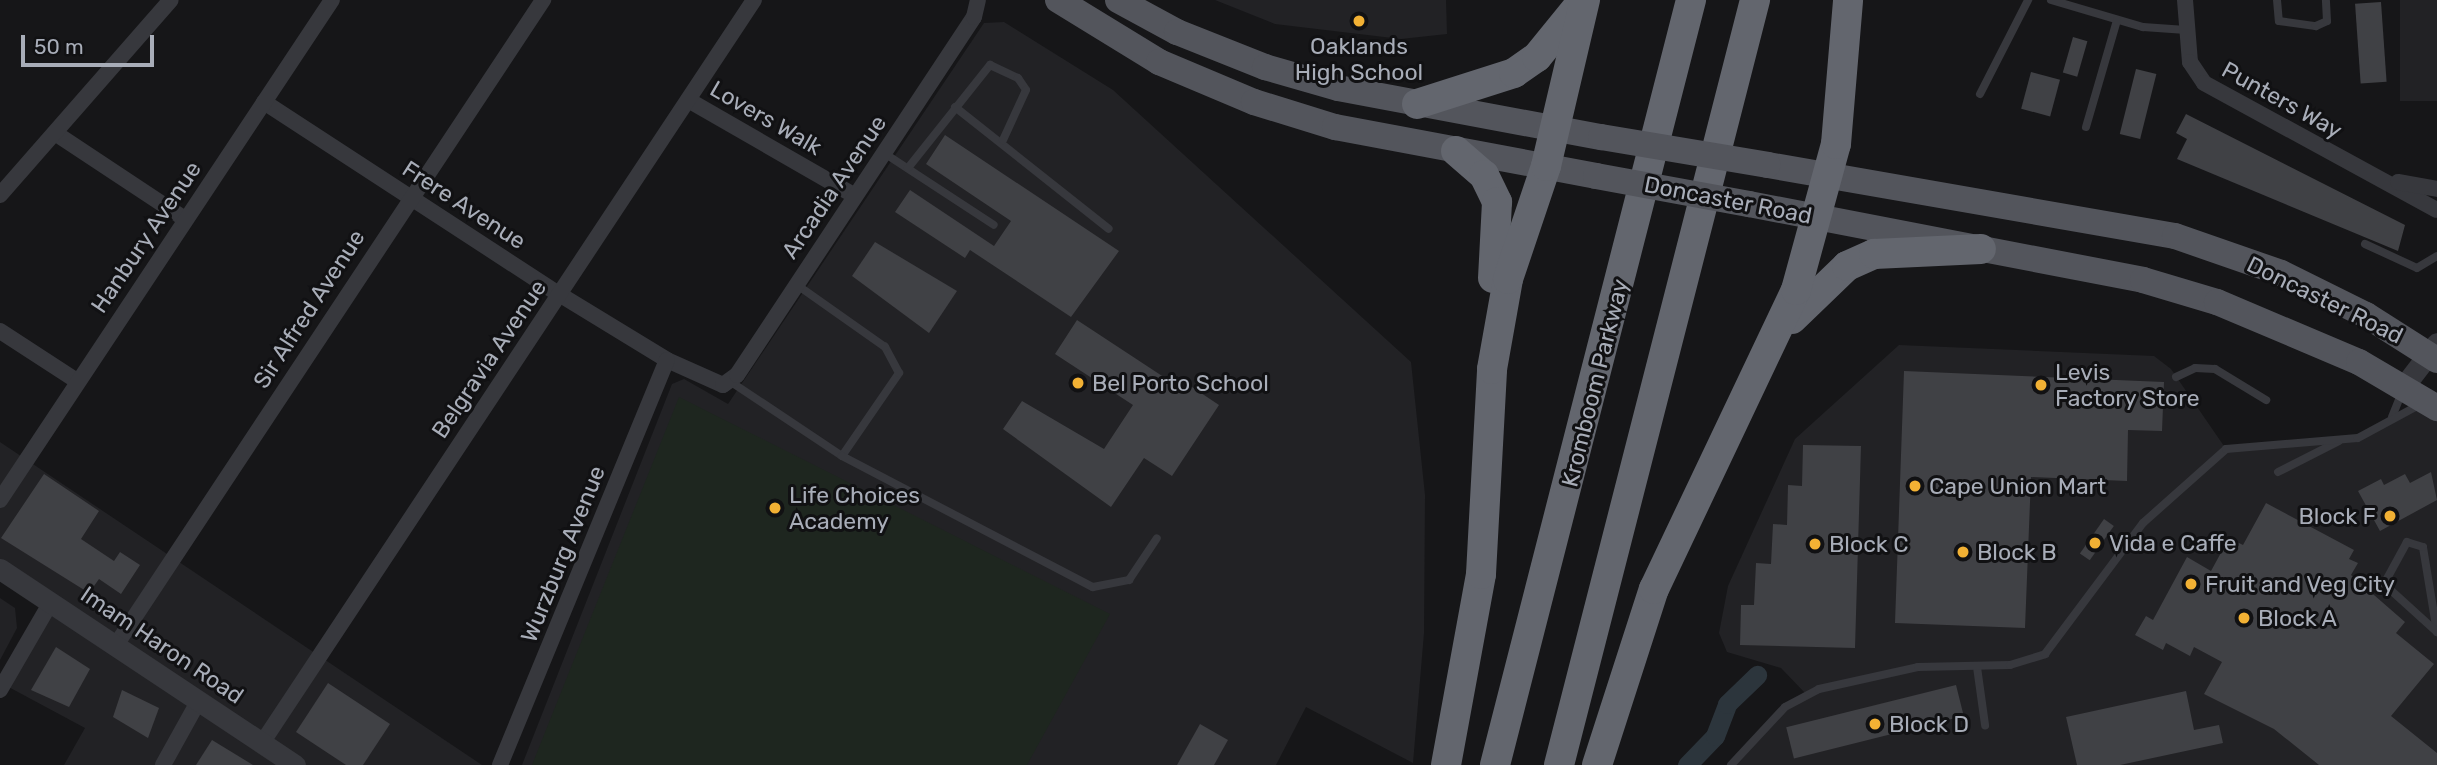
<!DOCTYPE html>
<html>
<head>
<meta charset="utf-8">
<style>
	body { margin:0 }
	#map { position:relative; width:2437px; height:765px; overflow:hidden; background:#161618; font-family:Rubik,sans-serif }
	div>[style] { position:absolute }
	.built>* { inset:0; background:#222225; transform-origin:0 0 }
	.green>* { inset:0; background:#1e261f }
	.canal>* { height:19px; margin:-9.5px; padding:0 9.5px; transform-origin:9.5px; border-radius:9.5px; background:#2c353c }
	.building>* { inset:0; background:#404145; transform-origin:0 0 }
	.service>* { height:8px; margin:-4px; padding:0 4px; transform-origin:4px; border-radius:4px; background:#37383d }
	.minor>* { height:16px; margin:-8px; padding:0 8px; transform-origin:8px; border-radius:8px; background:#37383d }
	.tertiary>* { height:21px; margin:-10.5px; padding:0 10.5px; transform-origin:10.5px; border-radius:10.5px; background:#37383d }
	.primary>* { height:26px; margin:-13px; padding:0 13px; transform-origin:13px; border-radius:13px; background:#53555c }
	.motorway>* { height:30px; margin:-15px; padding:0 15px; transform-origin:15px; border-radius:15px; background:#63666e }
	.primary-bridge>* { height:26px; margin:-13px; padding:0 13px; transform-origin:13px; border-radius:13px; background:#53555c }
	.dots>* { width:19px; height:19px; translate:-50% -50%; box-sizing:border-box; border:4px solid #111113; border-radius:50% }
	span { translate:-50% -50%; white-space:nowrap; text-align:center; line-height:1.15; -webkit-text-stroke:6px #111113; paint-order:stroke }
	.poi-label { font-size:23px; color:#a8adb8 }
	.left { translate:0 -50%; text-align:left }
	.right { translate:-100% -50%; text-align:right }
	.street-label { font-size:23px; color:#a8adb8 }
	.scale { position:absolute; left:21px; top:35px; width:133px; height:32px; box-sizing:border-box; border:4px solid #a8adb8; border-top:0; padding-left:9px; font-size:21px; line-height:24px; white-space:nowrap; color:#a8adb8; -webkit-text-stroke:5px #111113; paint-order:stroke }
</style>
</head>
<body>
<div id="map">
	<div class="built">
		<div style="clip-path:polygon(1215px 0,1446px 0,1447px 34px,1401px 39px,1275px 24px)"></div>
		<div style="left:2400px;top:0;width:37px;height:101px"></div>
		<div style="clip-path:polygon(1004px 22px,1113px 90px,1411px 362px,1425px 495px,1424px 633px,1413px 763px,1306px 707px,1276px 765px,522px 765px,672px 384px,684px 379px,728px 404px,984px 23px)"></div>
		<div style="clip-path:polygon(1899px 345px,2154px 356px,2171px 369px,2226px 449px,2358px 438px,2428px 401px,2437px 408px,2437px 765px,1731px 765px,1805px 693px,1781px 668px,1727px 652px,1719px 633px,1728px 586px,1795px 439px)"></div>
		<div style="clip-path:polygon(0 442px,482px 765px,64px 765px,85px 728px,3px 684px,51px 602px,0 569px)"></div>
		<div style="clip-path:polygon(0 598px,15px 608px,17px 628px,0 660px)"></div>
	</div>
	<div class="green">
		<div style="clip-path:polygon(679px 397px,1110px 614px,1027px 765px,532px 765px)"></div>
	</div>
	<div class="canal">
		<div style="left:1687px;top:765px;width:40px;rotate:-46deg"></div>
		<div style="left:1715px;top:736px;width:34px;rotate:-69deg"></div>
		<div style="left:1727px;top:704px;width:42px;rotate:-44deg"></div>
	</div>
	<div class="building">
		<div style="left:2381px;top:2px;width:80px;height:26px;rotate:86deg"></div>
		<div style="left:2073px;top:37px;width:15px;height:37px;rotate:16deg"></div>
		<div style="left:2136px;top:69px;width:21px;height:67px;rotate:14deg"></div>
		<div style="left:2031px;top:72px;width:30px;height:38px;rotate:15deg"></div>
		<div style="clip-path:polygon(2186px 114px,2405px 225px,2398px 251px,2177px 159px,2187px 139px,2176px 133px)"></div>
		<div style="clip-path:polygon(945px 135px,1119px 251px,1071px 317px,970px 250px,965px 258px,895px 212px,910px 190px,994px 246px,1011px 221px,926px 164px)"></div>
		<div style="clip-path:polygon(875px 242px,957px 291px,929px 333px,852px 276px)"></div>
		<div style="clip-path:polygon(1077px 320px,1185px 391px,1189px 385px,1219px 405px,1172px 476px,1144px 458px,1111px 507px,1003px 429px,1022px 401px,1104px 449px,1133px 405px,1055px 354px)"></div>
		<div style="clip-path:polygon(1904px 371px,2164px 382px,2162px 431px,2128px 430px,2127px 481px,2031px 477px,2025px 628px,1895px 623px)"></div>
		<div style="clip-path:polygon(1803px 445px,1861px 446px,1855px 648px,1740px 645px,1741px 605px,1754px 605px,1756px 563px,1771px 564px,1773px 524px,1787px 525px,1788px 485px,1802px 486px)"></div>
		<div style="clip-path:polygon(2431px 472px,2437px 500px,2380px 531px,2358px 491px,2381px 479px,2384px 485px,2405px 474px,2410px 483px)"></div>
		<div style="clip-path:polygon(44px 474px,99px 511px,81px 539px,114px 561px,120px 552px,140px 565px,121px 594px,99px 579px,89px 593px,1px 538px)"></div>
		<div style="clip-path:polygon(2266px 503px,2354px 550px,2349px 559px,2358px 563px,2351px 575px,2405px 622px,2396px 633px,2434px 664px,2391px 716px,2437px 753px,2437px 765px,2319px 765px,2274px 729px,2204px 694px,2222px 662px,2194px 647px,2190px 656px,2166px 643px,2163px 650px,2135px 635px,2146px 616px,2153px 620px,2187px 557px,2211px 571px,2229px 538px,2243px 545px)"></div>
		<div style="left:2104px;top:519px;width:12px;height:42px;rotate:35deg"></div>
		<div style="clip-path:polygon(56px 647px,90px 669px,69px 707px,31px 690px)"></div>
		<div style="clip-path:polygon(328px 683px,390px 724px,363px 765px,346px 765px,296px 732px)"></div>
		<div style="left:1956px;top:685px;width:32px;height:175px;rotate:76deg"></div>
		<div style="clip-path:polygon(122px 690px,159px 708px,148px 738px,113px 717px)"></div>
		<div style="clip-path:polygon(2186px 691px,2194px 730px,2219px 725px,2223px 743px,2120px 765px,2077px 765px,2066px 717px)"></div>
		<div style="clip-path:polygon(1200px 724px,1228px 740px,1214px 765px,1177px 765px)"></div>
		<div style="clip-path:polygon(212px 740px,253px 765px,196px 765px)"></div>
	</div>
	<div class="service">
		<div style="left:2051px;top:0;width:96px;rotate:16.4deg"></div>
		<div style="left:2143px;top:27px;width:43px;rotate:4deg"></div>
		<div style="left:2277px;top:0;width:21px;rotate:85deg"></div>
		<div style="left:2279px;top:21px;width:37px;rotate:8deg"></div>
		<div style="left:2316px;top:26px;width:12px;rotate:-24deg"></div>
		<div style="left:2327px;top:21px;width:21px;rotate:-93deg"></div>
		<div style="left:1980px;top:94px;width:106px;rotate:-62.9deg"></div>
		<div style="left:955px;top:107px;width:196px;rotate:38.4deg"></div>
		<div style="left:2086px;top:127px;width:111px;rotate:-73.8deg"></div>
		<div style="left:884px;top:153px;width:131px;rotate:33.2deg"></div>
		<div style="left:908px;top:168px;width:132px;rotate:-51.5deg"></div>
		<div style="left:990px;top:65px;width:31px;rotate:25deg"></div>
		<div style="left:1018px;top:78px;width:14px;rotate:56deg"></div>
		<div style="left:1026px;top:90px;width:55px;rotate:114.7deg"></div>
		<div style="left:2365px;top:244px;width:57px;rotate:24.8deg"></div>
		<div style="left:2417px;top:268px;width:23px;rotate:-31deg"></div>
		<div style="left:2176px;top:377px;width:21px;rotate:-25deg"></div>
		<div style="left:2195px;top:368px;width:20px;rotate:3deg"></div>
		<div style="left:2215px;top:369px;width:60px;rotate:31.3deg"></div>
		<div style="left:731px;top:382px;width:133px;rotate:33.7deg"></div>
		<div style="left:842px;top:456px;width:101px;rotate:-55.5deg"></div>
		<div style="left:899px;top:373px;width:30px;rotate:-118deg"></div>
		<div style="left:885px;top:347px;width:108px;rotate:-144.8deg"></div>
		<div style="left:2392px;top:417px;width:29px;rotate:-68deg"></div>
		<div style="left:842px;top:456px;width:283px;rotate:27.6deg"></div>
		<div style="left:1093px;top:587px;width:37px;rotate:-11deg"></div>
		<div style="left:1129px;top:580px;width:50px;rotate:-56.3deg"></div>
		<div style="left:2278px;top:472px;width:68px;rotate:-26.9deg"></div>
		<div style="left:2437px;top:632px;width:86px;rotate:-99.4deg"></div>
		<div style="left:2423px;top:547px;width:17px;rotate:-163deg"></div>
		<div style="left:2407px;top:542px;width:48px;rotate:118.7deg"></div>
		<div style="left:2384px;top:584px;width:72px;rotate:42.2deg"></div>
		<div style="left:1977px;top:667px;width:59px;rotate:82.1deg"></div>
		<div style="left:1731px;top:765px;width:79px;rotate:-47deg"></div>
		<div style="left:1785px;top:707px;width:38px;rotate:-28deg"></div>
		<div style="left:1819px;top:689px;width:101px;rotate:-12.5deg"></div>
		<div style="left:1918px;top:667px;width:92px;rotate:-1.2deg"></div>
		<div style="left:2010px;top:665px;width:37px;rotate:-17deg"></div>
		<div style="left:2045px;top:654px;width:164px;rotate:-53.2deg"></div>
		<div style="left:2143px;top:523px;width:111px;rotate:-41.7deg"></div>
		<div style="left:2226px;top:449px;width:132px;rotate:-4.8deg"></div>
		<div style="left:2358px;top:438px;width:72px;rotate:-28.4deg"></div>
	</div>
	<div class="minor">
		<div style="left:2185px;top:0;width:62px;rotate:85.4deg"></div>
		<div style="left:2190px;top:62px;width:25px;rotate:56deg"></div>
		<div style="left:2204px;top:83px;width:265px;rotate:28.6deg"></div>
		<div style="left:690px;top:101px;width:190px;rotate:29.9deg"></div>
		<div style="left:264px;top:102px;width:352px;rotate:33.1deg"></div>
		<div style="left:559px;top:294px;width:127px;rotate:31.4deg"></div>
		<div style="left:667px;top:360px;width:61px;rotate:24.1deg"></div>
		<div style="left:723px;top:385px;width:17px;rotate:-36deg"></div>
		<div style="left:737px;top:375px;width:429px;rotate:-56.5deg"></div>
		<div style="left:974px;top:17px;width:17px;rotate:-77deg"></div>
		<div style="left:55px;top:133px;width:156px;rotate:33.5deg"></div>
		<div style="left:2398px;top:182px;width:40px;rotate:10deg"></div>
		<div style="left:0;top:195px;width:259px;rotate:-48.8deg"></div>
		<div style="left:0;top:331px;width:92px;rotate:33deg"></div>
		<div style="left:0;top:500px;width:600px;rotate:-56.42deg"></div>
		<div style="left:116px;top:645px;width:774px;rotate:-56.49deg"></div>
		<div style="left:0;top:690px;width:102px;rotate:-59.9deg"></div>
		<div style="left:262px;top:743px;width:891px;rotate:-56.49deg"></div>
		<div style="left:163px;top:765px;width:74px;rotate:-61deg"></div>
		<div style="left:500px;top:765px;width:438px;rotate:-67.6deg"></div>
	</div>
	<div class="tertiary">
		<div style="left:2404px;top:386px;width:54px;rotate:-52.5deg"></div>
		<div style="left:0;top:569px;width:354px;rotate:33.6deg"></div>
	</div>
	<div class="primary">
		<div style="left:1058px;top:0;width:119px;rotate:31.5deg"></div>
		<div style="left:1159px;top:62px;width:103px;rotate:22.8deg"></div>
		<div style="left:1254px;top:102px;width:85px;rotate:17.2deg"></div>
		<div style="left:1335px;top:127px;width:266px;rotate:10.6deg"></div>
		<div style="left:1118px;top:0;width:67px;rotate:28.5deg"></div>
		<div style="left:1177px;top:32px;width:95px;rotate:21.7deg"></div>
		<div style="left:1265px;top:67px;width:76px;rotate:16deg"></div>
		<div style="left:1338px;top:88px;width:268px;rotate:10.6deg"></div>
		<div style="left:1768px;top:165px;width:413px;rotate:9.9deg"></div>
		<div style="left:2175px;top:236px;width:112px;rotate:19.2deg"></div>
		<div style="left:2281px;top:273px;width:95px;rotate:26.3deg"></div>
		<div style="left:2366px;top:315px;width:84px;rotate:32.4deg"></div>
		<div style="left:1749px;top:204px;width:401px;rotate:10.9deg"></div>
		<div style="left:2143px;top:280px;width:77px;rotate:16.6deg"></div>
		<div style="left:2217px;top:302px;width:154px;rotate:22.9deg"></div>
		<div style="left:2359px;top:362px;width:91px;rotate:30.5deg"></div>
	</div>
	<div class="motorway">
		<div style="left:1417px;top:104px;width:102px;rotate:-17.7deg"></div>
		<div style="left:1514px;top:73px;width:28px;rotate:-35deg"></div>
		<div style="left:1537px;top:57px;width:62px;rotate:-50.9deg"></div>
		<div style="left:1456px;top:151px;width:37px;rotate:41deg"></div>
		<div style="left:1484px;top:175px;width:30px;rotate:64deg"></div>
		<div style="left:1497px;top:202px;width:76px;rotate:93deg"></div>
		<div style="left:1792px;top:319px;width:76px;rotate:-43.9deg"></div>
		<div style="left:1847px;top:266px;width:30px;rotate:-24deg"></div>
		<div style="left:1874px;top:254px;width:107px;rotate:-2.7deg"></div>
		<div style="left:1446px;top:765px;width:194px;rotate:-79.6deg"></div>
		<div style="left:1481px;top:574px;width:205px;rotate:-86.9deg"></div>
		<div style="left:1492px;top:369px;width:91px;rotate:-79.9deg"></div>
		<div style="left:1508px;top:279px;width:119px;rotate:-71.4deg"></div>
		<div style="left:1546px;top:166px;width:171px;rotate:-76.8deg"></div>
		<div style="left:1495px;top:765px;width:790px;rotate:-75.63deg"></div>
		<div style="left:1559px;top:765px;width:790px;rotate:-75.63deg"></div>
		<div style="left:1597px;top:765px;width:185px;rotate:-72.1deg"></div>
		<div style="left:1654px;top:589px;width:331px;rotate:-64.6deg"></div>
		<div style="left:1796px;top:290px;width:151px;rotate:-74.7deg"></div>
		<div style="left:1836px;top:144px;width:144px;rotate:-85.2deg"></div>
	</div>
	<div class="primary-bridge">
		<div style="left:1601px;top:137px;width:169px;rotate:9.5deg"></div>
		<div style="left:1596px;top:176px;width:156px;rotate:10.4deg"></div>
	</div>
	<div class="dots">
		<div style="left:1359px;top:21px;background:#f2b134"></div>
		<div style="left:1078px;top:383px;background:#f2b134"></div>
		<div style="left:2041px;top:385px;background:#f2b134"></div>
		<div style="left:1915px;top:486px;background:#f2b134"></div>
		<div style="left:775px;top:508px;background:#f2b134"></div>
		<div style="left:2390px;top:516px;background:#f2b134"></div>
		<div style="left:2095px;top:543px;background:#f2b134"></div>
		<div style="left:1815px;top:544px;background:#f2b134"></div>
		<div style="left:1963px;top:552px;background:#f2b134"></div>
		<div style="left:2191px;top:584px;background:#f2b134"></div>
		<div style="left:2244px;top:618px;background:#f2b134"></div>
		<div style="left:1875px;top:724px;background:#f2b134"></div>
	</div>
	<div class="poi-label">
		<span style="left:1359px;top:59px">Oaklands<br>High School</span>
		<span class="left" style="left:2055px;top:385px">Levis<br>Factory Store</span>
		<span class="left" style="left:1092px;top:383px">Bel Porto School</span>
		<span class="left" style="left:1929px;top:486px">Cape Union Mart</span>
		<span class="left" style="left:789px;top:508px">Life Choices<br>Academy</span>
		<span class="right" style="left:2376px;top:516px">Block F</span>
		<span class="left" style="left:2109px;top:543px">Vida e Caffe</span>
		<span class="left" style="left:1829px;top:544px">Block C</span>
		<span class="left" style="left:1977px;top:552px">Block B</span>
		<span class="left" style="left:2205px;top:584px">Fruit and Veg City</span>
		<span class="left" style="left:2258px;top:618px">Block A</span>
		<span class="left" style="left:1889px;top:724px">Block D</span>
	</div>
	<div class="street-label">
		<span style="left:2282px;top:100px;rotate:29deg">Punters Way</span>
		<span style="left:766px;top:118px;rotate:30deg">Lovers Walk</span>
		<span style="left:834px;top:187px;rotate:-56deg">Arcadia Avenue</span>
		<span style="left:1728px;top:200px;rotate:11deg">Doncaster Road</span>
		<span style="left:464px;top:205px;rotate:33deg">Frere Avenue</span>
		<span style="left:146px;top:237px;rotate:-56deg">Hanbury Avenue</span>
		<span style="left:2325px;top:300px;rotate:26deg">Doncaster Road</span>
		<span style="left:309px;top:309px;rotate:-57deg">Sir Alfred Avenue</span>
		<span style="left:489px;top:359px;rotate:-56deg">Belgravia Avenue</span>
		<span style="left:1595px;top:383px;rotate:-76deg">Kromboom Parkway</span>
		<span style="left:563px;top:554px;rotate:-68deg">Wurzburg Avenue</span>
		<span style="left:162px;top:645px;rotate:34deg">Imam Haron Road</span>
	</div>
	<div class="scale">50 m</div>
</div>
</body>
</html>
